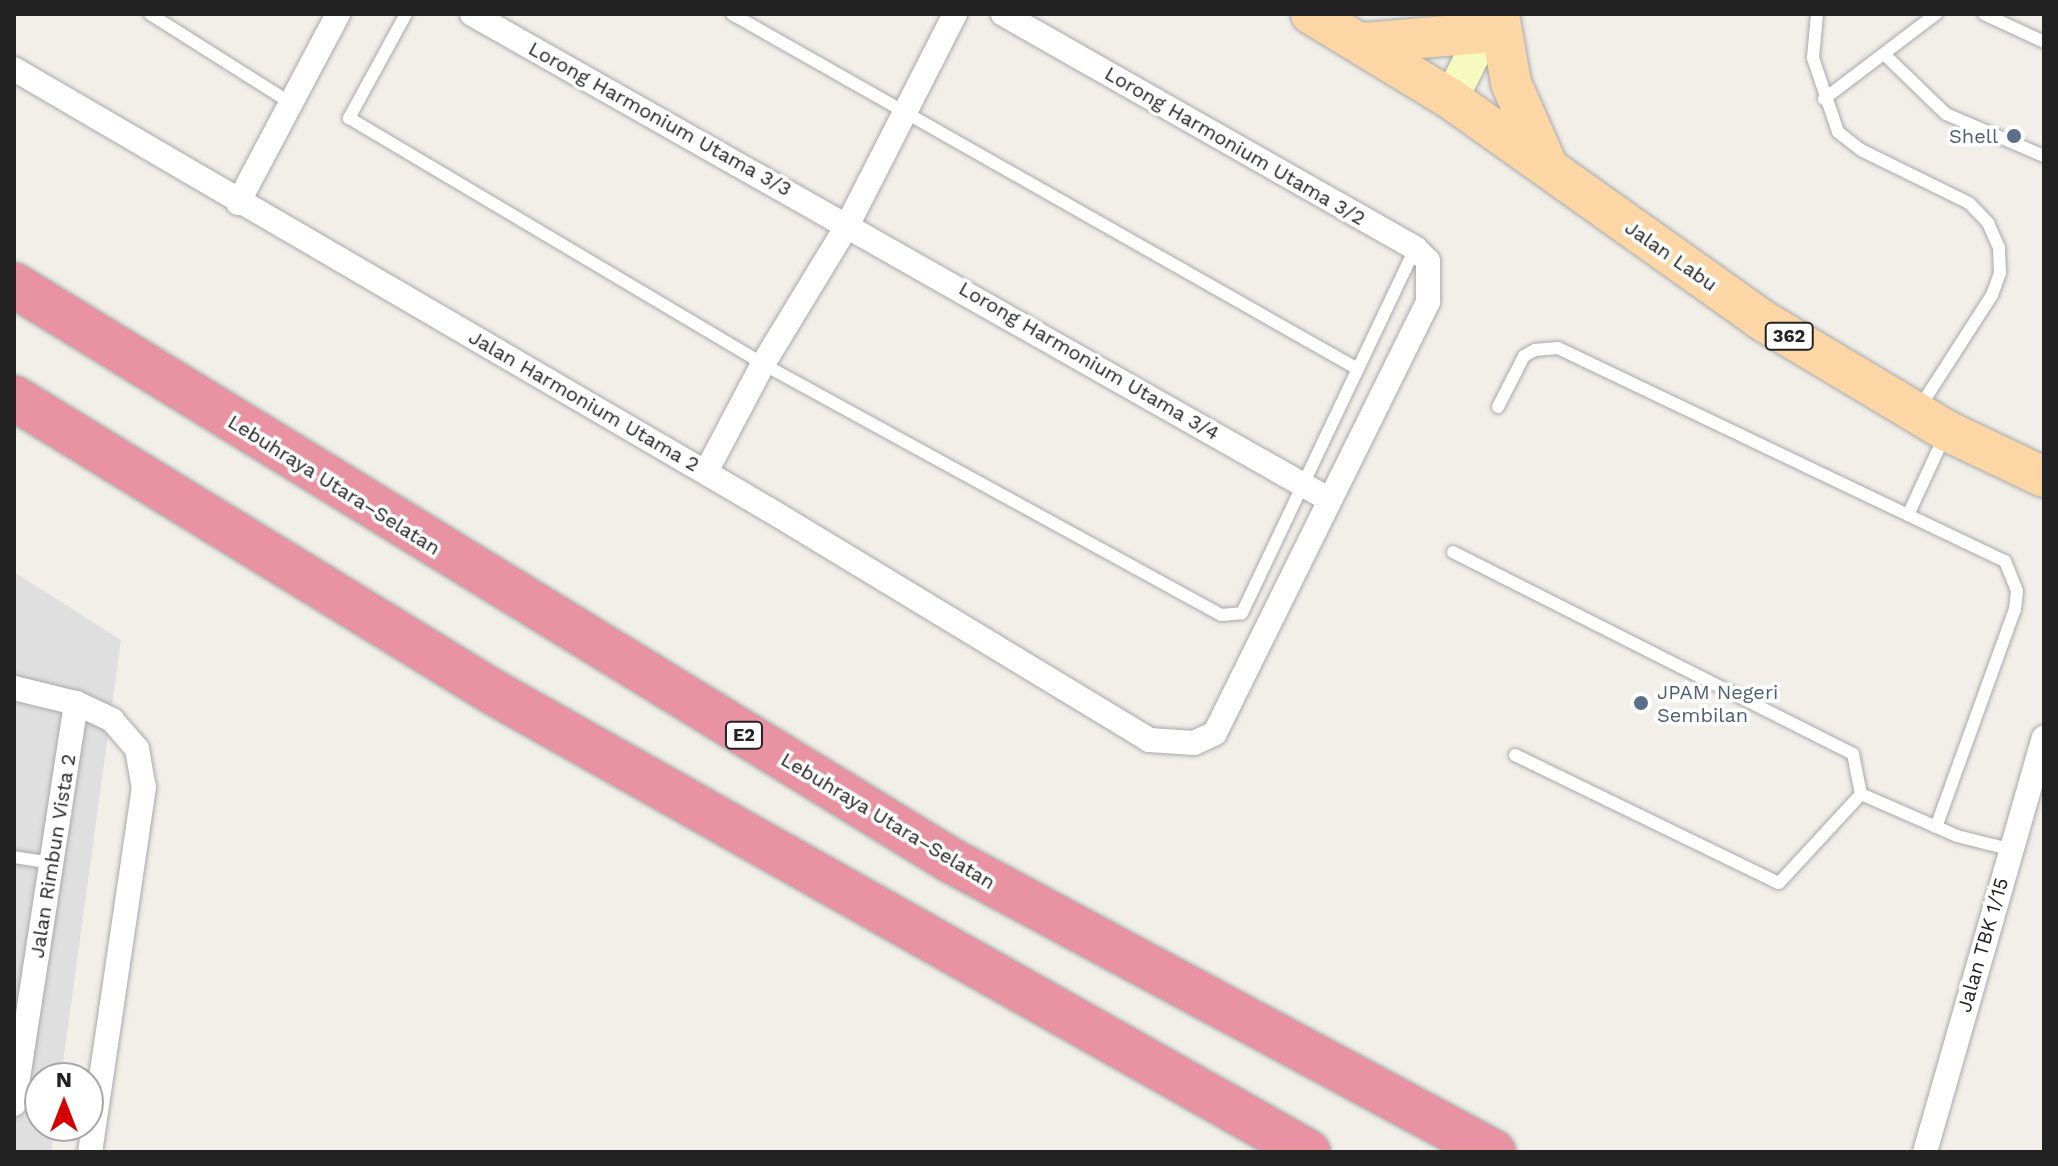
<!DOCTYPE html>
<html>
<head>
<meta charset="utf-8">
<style>
	body { margin:0 }
	#map { position:relative; width:2058px; height:1166px; overflow:hidden; background:#f2efe9; font-family:"Work Sans",sans-serif }
	div>[style] { position:absolute }
	.residential>* { inset:0; background:#e0dfdf }
	.roads { filter:drop-shadow(0 0 2px #a9a9a9) drop-shadow(0 0 2px #a9a9a9) }
	.service>* { height:12px; margin:-6px; padding:0 6px; transform-origin:6px; border-radius:6px; background:#fff }
	.minor>* { height:24px; margin:-12px; padding:0 12px; transform-origin:12px; border-radius:12px; background:#fff }
	.secondary>* { height:34px; margin:-17px; padding:0 17px; transform-origin:17px; border-radius:17px; background:#f7fabf }
	.primary>* { height:40px; margin:-20px; padding:0 20px; transform-origin:20px; border-radius:20px; background:#fcd6a4 }
	.motorway>* { height:44px; margin:-22px; padding:0 22px; transform-origin:22px; border-radius:22px; background:#e892a2 }
	.dots>* { width:22px; height:22px; translate:-50% -50%; box-sizing:border-box; border:4px solid #fff; border-radius:50% }
	span { translate:-50% -50%; white-space:nowrap; text-align:center; line-height:1.15; -webkit-text-stroke:7px #fff; paint-order:stroke }
	.shield-label span { padding:2px 6px; background:#fff; border:2px solid; border-radius:6px; -webkit-text-stroke-width:0 }
	.shield-label { font-size:18px; color:#222; font-weight:700 }
	.street-label { font-size:20px; color:#222 }
	.service-label { font-size:20px; color:#4e5e75 }
	.right { translate:-100% -50%; text-align:right }
	.left { translate:0 -50%; text-align:left }
	.frame { position:absolute; inset:0; border:16px solid #222; pointer-events:none }
	.north { position:absolute; left:24px; top:1062px; width:80px; height:80px; box-sizing:border-box; background:#fff; border:2px solid #a7a7a7; border-radius:50%; rotate:0deg; font-size:22px; font-weight:700; line-height:32px; text-align:center; color:#222 }
	.north::after { content:''; display:block; margin:auto; width:28px; height:36px; background:#d40000; clip-path:polygon(50% 0,100% 100%,50% 72%,0 100%) }
</style>
</head>
<body>
<div id="map">
	<div class="residential">
		<div style="clip-path:polygon(14px 572px,121px 640px,61px 1078px,40px 1078px,40px 1126px,55px 1126px,51px 1152px,14px 1152px)"></div>
	</div>
	<div class="roads">
		<div class="service">
			<div style="left:150px;top:14px;width:167px;rotate:32.3deg"></div>
			<div style="left:406px;top:14px;width:119px;rotate:118.7deg"></div>
			<div style="left:349px;top:118px;width:482px;rotate:30.7deg"></div>
			<div style="left:763px;top:364px;width:522px;rotate:28.72deg"></div>
			<div style="left:1221px;top:615px;width:21px;rotate:-5deg"></div>
			<div style="left:1242px;top:613px;width:404px;rotate:-64.6deg"></div>
			<div style="left:732px;top:14px;width:717px;rotate:29.57deg"></div>
			<div style="left:1817px;top:14px;width:44px;rotate:95.2deg"></div>
			<div style="left:1813px;top:58px;width:78px;rotate:71.3deg"></div>
			<div style="left:1838px;top:132px;width:29px;rotate:38deg"></div>
			<div style="left:1861px;top:150px;width:120px;rotate:26.1deg"></div>
			<div style="left:1969px;top:203px;width:28px;rotate:46deg"></div>
			<div style="left:1988px;top:223px;width:27px;rotate:66deg"></div>
			<div style="left:1999px;top:248px;width:25px;rotate:88deg"></div>
			<div style="left:2000px;top:273px;width:23px;rotate:110deg"></div>
			<div style="left:1992px;top:295px;width:137px;rotate:122.8deg"></div>
			<div style="left:1984px;top:14px;width:66px;rotate:25deg"></div>
			<div style="left:1884px;top:54px;width:86px;rotate:44.1deg"></div>
			<div style="left:1946px;top:114px;width:107px;rotate:23.2deg"></div>
			<div style="left:1824px;top:99px;width:141px;rotate:-37.2deg"></div>
			<div style="left:1498px;top:407px;width:57px;rotate:-63deg"></div>
			<div style="left:1524px;top:356px;width:13px;rotate:-29deg"></div>
			<div style="left:1535px;top:350px;width:23px;rotate:-5deg"></div>
			<div style="left:1558px;top:348px;width:495px;rotate:25.5deg"></div>
			<div style="left:2005px;top:561px;width:32px;rotate:68deg"></div>
			<div style="left:2017px;top:591px;width:18px;rotate:96deg"></div>
			<div style="left:2015px;top:609px;width:232px;rotate:109.9deg"></div>
			<div style="left:1908px;top:515px;width:86px;rotate:-65.2deg"></div>
			<div style="left:1453px;top:552px;width:448px;rotate:26.8deg"></div>
			<div style="left:1853px;top:754px;width:41px;rotate:78.7deg"></div>
			<div style="left:1515px;top:755px;width:293px;rotate:25.9deg"></div>
			<div style="left:1779px;top:883px;width:121px;rotate:-47.3deg"></div>
			<div style="left:1861px;top:794px;width:105px;rotate:23.6deg"></div>
			<div style="left:1957px;top:836px;width:54px;rotate:14deg"></div>
			<div style="left:14px;top:857px;width:38px;rotate:9deg"></div>
		</div>
		<div class="minor">
			<div style="left:472px;top:14px;width:986px;rotate:29.53deg"></div>
			<div style="left:14px;top:69px;width:873px;rotate:30.27deg"></div>
			<div style="left:768px;top:509px;width:446px;rotate:31.2deg"></div>
			<div style="left:1149px;top:740px;width:45px;rotate:3.8deg"></div>
			<div style="left:1194px;top:743px;width:23px;rotate:-25deg"></div>
			<div style="left:1215px;top:733px;width:481px;rotate:-63.7deg"></div>
			<div style="left:1428px;top:302px;width:41px;rotate:-90deg"></div>
			<div style="left:1428px;top:261px;width:18px;rotate:-135deg"></div>
			<div style="left:1415px;top:248px;width:474px;rotate:-150.4deg"></div>
			<div style="left:238px;top:203px;width:214px;rotate:-62.1deg"></div>
			<div style="left:706px;top:472px;width:122px;rotate:-62.2deg"></div>
			<div style="left:763px;top:364px;width:164px;rotate:-58.7deg"></div>
			<div style="left:848px;top:224px;width:236px;rotate:-63deg"></div>
			<div style="left:14px;top:688px;width:64px;rotate:13.6deg"></div>
			<div style="left:76px;top:703px;width:40px;rotate:25deg"></div>
			<div style="left:112px;top:720px;width:38px;rotate:49deg"></div>
			<div style="left:137px;top:749px;width:39px;rotate:80deg"></div>
			<div style="left:144px;top:787px;width:369px;rotate:98.4deg"></div>
			<div style="left:14px;top:1104px;width:406px;rotate:-81.2deg"></div>
			<div style="left:1925px;top:1152px;width:431px;rotate:-74deg"></div>
		</div>
		<div class="secondary">
			<div style="left:1451px;top:99px;width:95px;rotate:-63.7deg"></div>
		</div>
		<div class="primary">
			<div style="left:1311px;top:14px;width:164px;rotate:31.3deg"></div>
			<div style="left:1451px;top:99px;width:379px;rotate:35.4deg"></div>
			<div style="left:1760px;top:319px;width:218px;rotate:30.9deg"></div>
			<div style="left:1947px;top:431px;width:107px;rotate:25.4deg"></div>
			<div style="left:1499px;top:14px;width:70px;rotate:80.1deg"></div>
			<div style="left:1511px;top:83px;width:90px;rotate:66.3deg"></div>
			<div style="left:1363px;top:43px;width:120px;rotate:-4.8deg"></div>
		</div>
		<div class="motorway">
			<div style="left:14px;top:285px;width:1099px;rotate:31.56deg"></div>
			<div style="left:950px;top:860px;width:617px;rotate:28.27deg"></div>
			<div style="left:14px;top:398px;width:562px;rotate:31.54deg"></div>
			<div style="left:493px;top:692px;width:936px;rotate:29.44deg"></div>
		</div>
	</div>
	<div class="dots">
		<div style="left:2014px;top:136px;background:#5c6f8a"></div>
		<div style="left:1641px;top:703px;background:#5c6f8a"></div>
	</div>
	<div class="shield-label">
		<span style="left:1789px;top:336px">362</span>
		<span style="left:744px;top:735px">E2</span>
	</div>
	<div class="street-label">
		<span style="left:660px;top:119px;rotate:29deg">Lorong Harmonium Utama 3/3</span>
		<span style="left:1235px;top:146px;rotate:30deg">Lorong Harmonium Utama 3/2</span>
		<span style="left:1671px;top:256px;rotate:35deg">Jalan Labu</span>
		<span style="left:1089px;top:361px;rotate:30deg">Lorong Harmonium Utama 3/4</span>
		<span style="left:584px;top:401px;rotate:30deg">Jalan Harmonium Utama 2</span>
		<span style="left:334px;top:485px;rotate:32deg">Lebuhraya Utara–Selatan</span>
		<span style="left:888px;top:821px;rotate:31deg">Lebuhraya Utara–Selatan</span>
		<span style="left:53px;top:856px;rotate:-81deg">Jalan Rimbun Vista 2</span>
		<span style="left:1983px;top:945px;rotate:-74deg">Jalan TBK 1/15</span>
	</div>
	<div class="service-label">
		<span class="right" style="left:1998px;top:136px">Shell</span>
		<span class="left" style="left:1657px;top:704px">JPAM Negeri<br>Sembilan</span>
	</div>
	<div class="frame"></div>
	<div class="north">N</div>
</div>
</body>
</html>
